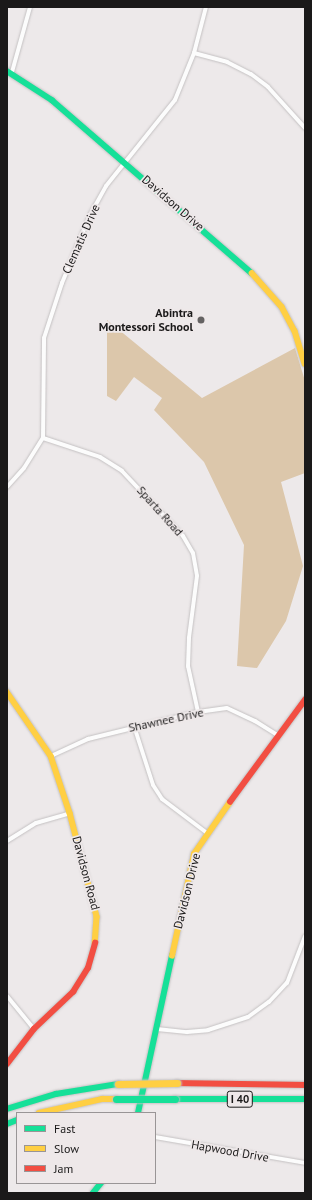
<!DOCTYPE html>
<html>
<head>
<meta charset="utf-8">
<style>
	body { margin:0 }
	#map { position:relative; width:312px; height:1200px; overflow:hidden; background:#ede9ea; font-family:"PT Sans",sans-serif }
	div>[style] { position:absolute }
	.forest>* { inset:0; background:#dcc7ab }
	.roads { filter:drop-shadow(0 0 1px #c4c1c2) drop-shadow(0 0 1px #c4c1c2) }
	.street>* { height:4px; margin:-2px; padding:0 2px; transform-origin:2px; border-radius:2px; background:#fcfcfc }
	.fast>* { height:5.5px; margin:-2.75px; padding:0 2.75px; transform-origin:2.75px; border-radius:2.75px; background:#16e098 }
	.slow>* { height:5.5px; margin:-2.75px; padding:0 2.75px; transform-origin:2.75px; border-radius:2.75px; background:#ffcf43 }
	.jam>* { height:5.5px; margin:-2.75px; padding:0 2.75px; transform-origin:2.75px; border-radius:2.75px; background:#f24e42 }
	.bridges { filter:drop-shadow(0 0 1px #c4c1c2) drop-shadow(0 0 1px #c4c1c2) }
	.fast-bridge>* { height:7px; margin:-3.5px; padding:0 3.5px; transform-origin:3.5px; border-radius:3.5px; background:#16e098 }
	.slow-bridge>* { height:7px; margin:-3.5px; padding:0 3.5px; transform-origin:3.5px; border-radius:3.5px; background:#ffcf43 }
	.dots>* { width:11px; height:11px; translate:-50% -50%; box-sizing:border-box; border:2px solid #eee8e9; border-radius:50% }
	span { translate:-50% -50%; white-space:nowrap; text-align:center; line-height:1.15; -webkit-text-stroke:3.5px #eee8e9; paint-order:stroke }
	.shield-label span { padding:1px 3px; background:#eee8e9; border:1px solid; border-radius:3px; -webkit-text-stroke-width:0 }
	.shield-label { font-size:11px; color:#1a1919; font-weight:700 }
	.street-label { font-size:12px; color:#1a1919 }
	.poi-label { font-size:12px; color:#1a1919; font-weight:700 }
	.right { translate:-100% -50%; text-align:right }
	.frame { position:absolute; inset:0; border:8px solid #1a1919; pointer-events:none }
	.legend { position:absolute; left:16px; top:1112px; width:140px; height:72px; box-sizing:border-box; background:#eee8e9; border:1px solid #999596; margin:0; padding:5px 7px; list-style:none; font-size:12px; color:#1a1919 }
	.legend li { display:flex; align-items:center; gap:8px; height:20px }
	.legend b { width:20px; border:1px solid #999596 }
</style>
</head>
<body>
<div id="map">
	<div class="forest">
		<div style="clip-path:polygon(107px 320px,202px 398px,295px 348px,305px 381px,305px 473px,281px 482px,303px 566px,286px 621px,257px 668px,237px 666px,244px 545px,204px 462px,154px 410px,162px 398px,134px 377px,116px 401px,107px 396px)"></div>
	</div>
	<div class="roads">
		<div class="street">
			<div style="left:194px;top:53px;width:34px;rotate:15deg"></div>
			<div style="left:227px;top:62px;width:27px;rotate:27deg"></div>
			<div style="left:251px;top:74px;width:21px;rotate:37deg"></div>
			<div style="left:268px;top:87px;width:55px;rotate:47.9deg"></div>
			<div style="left:12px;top:72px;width:67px;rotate:-74.5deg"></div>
			<div style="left:43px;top:438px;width:60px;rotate:18.4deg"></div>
			<div style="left:100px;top:457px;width:26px;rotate:32deg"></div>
			<div style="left:122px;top:471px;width:89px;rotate:46.8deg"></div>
			<div style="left:183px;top:536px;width:20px;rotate:60deg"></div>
			<div style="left:193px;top:553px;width:23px;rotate:80deg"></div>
			<div style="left:197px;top:576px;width:63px;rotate:97.4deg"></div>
			<div style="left:189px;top:638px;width:28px;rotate:92deg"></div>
			<div style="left:188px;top:666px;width:47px;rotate:77.7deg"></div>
			<div style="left:7px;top:487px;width:25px;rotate:-48deg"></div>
			<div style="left:24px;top:468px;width:36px;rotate:-58deg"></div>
			<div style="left:43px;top:438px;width:100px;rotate:-89.4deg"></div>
			<div style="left:44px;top:338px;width:58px;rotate:-71.9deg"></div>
			<div style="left:62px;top:283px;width:74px;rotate:-67.6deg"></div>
			<div style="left:90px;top:215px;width:33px;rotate:-61deg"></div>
			<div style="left:106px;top:186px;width:110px;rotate:-51.3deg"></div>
			<div style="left:175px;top:100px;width:51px;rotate:-68deg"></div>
			<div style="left:194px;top:53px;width:48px;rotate:-75.4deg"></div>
			<div style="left:134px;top:726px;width:62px;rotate:72.1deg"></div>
			<div style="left:153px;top:785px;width:17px;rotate:57deg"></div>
			<div style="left:162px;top:799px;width:56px;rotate:37.1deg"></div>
			<div style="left:51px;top:756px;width:41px;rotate:-24.7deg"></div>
			<div style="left:88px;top:739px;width:113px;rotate:-13.8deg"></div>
			<div style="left:198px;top:712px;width:29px;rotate:-8deg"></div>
			<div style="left:227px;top:708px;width:31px;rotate:25deg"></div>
			<div style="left:255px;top:721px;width:28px;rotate:32deg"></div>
			<div style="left:7px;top:841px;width:34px;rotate:-32deg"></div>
			<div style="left:36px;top:823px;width:35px;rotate:-16deg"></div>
			<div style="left:7px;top:996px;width:43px;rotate:50.7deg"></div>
			<div style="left:157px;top:1029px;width:30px;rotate:6deg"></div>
			<div style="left:187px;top:1032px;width:21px;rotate:-5deg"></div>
			<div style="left:208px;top:1030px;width:42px;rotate:-18deg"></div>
			<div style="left:248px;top:1017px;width:26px;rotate:-36deg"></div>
			<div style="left:269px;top:1002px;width:26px;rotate:-47deg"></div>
			<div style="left:287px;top:983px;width:50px;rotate:-69deg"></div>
			<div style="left:155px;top:1137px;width:152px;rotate:9.8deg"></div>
		</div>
		<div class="fast">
			<div style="left:7px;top:71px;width:54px;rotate:32.8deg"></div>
			<div style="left:52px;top:100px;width:264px;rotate:40.9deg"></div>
			<div style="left:175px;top:1099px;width:130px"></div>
			<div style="left:7px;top:1109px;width:51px;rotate:-17deg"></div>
			<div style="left:56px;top:1094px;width:63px;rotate:-9.2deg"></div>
			<div style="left:138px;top:1113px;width:161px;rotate:-77.8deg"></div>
			<div style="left:7px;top:1124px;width:11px;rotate:-22deg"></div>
			<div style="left:93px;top:1193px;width:13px;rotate:-51deg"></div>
		</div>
		<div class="slow">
			<div style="left:252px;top:273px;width:45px;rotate:48.6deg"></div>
			<div style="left:282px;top:307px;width:27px;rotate:62deg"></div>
			<div style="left:295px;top:331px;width:34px;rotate:73deg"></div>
			<div style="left:7px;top:692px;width:78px;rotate:55.5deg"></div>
			<div style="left:51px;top:756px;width:60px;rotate:71.6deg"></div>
			<div style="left:70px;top:813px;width:107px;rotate:75.4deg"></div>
			<div style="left:97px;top:917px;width:26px;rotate:94deg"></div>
			<div style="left:172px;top:956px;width:104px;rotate:-77.8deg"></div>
			<div style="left:194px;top:854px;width:63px;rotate:-55.3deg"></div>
			<div style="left:39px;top:1113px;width:65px;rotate:-12.5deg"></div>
			<div style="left:102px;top:1099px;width:14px"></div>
		</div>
		<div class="jam">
			<div style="left:230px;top:802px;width:127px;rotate:-53.7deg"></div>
			<div style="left:7px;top:1064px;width:44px;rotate:-52.4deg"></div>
			<div style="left:34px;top:1029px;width:54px;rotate:-43.5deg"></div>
			<div style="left:73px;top:992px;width:28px;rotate:-58deg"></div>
			<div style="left:88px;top:968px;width:26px;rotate:-74deg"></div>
			<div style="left:177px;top:1083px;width:128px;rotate:0.9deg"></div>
		</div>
	</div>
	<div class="bridges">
		<div class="fast-bridge">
			<div style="left:116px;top:1099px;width:59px"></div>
		</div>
		<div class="slow-bridge">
			<div style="left:118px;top:1084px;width:59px;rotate:-1deg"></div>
		</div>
	</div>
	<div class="dots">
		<div style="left:201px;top:320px;background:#646262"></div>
	</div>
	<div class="shield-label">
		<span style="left:240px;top:1099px">I 40</span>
	</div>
	<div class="street-label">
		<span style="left:173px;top:203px;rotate:41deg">Davidson Drive</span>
		<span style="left:81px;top:239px;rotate:-66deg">Clematis Drive</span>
		<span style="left:160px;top:511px;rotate:48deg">Sparta Road</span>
		<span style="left:166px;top:720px;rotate:-12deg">Shawnee Drive</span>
		<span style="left:86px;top:873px;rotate:75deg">Davidson Road</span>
		<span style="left:187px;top:891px;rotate:-76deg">Davidson Drive</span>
		<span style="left:230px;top:1151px;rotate:10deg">Hapwood Drive</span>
	</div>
	<div class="poi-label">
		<span class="right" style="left:193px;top:320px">Abintra<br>Montessori School</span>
	</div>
	<div class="frame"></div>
	<ul class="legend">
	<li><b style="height:5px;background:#16e098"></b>Fast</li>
	<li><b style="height:5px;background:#ffcf43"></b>Slow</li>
	<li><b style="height:5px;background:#f24e42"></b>Jam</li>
	</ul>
</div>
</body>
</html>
